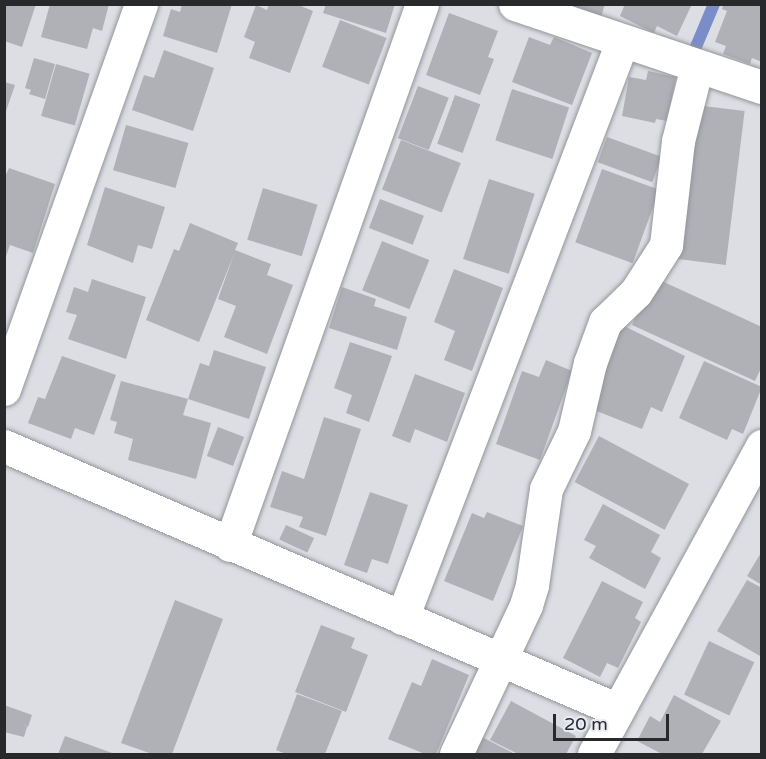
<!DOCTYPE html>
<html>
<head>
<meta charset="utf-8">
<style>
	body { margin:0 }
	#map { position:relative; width:766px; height:759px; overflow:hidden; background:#dcdee4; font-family:"Varela Round",sans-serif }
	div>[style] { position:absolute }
	.stream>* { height:12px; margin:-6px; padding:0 6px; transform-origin:6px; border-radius:6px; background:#7b8dc8 }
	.building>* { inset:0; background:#afb1b7; transform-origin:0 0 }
	.roads { filter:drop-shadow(0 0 2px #92949a) drop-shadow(0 0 2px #92949a) }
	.minor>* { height:33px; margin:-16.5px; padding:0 16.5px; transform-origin:16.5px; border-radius:16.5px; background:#fff }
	span { translate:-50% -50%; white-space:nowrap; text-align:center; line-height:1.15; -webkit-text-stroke:4.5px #e9ebf2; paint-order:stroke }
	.frame { position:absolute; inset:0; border:6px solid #28292b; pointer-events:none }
	.scale { position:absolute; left:553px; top:714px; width:116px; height:27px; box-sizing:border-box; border:3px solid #28292b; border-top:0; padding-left:8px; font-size:18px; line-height:21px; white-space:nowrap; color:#28292b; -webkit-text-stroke:4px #e9ebf2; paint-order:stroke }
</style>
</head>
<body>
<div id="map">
	<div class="stream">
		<div style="left:690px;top:61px;width:62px;rotate:-67.2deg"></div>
	</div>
	<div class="building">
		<div style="clip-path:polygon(4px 4px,36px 4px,22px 47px,4px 41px)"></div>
		<div style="clip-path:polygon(50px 4px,109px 4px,102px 31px,93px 28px,87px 49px,41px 37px)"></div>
		<div style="clip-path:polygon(182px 4px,232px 4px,217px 53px,163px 36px,171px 9px,180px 12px)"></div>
		<div style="clip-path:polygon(269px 4px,296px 4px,313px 11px,290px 73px,249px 58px,255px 42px,244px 37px,256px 5px,267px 10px)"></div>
		<div style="clip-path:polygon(326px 4px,395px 4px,386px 33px,323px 13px)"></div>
		<div style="clip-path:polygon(567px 4px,605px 4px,601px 17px)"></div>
		<div style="clip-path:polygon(625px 4px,692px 4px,677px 36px,657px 26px,654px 33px,620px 16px)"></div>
		<div style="clip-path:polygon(723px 5px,762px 5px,762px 62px,752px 58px,750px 64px,723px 54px,726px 46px,715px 42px,727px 11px,722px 9px)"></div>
		<div style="clip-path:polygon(449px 13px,498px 31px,488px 57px,494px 59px,480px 95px,426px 75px)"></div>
		<div style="left:340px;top:20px;width:50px;height:50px;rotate:21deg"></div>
		<div style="clip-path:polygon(529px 37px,550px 45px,554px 37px,592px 53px,572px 105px,512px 82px)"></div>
		<div style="clip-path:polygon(164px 50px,214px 68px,193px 131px,132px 110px,144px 75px,154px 78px)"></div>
		<div style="clip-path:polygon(34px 58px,55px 64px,45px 99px,29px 94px,31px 90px,25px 88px)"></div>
		<div style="left:56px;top:64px;width:35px;height:54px;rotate:16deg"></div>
		<div style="clip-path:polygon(648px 71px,676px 77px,667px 121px,656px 119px,655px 123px,622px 116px,629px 77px,646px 80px)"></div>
		<div style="clip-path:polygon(4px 82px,15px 85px,5px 114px,4px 114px)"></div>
		<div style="left:418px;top:86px;width:33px;height:56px;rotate:21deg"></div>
		<div style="left:512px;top:89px;width:60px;height:54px;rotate:18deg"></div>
		<div style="left:455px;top:95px;width:27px;height:52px;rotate:20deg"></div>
		<div style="left:695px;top:105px;width:50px;height:155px;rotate:7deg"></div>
		<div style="left:126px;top:125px;width:65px;height:47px;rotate:16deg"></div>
		<div style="left:607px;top:137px;width:58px;height:27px;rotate:20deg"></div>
		<div style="left:401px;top:140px;width:64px;height:53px;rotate:21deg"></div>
		<div style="clip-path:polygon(9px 168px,55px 184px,33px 253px,10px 245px,5px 259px,4px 179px)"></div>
		<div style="left:602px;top:169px;width:61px;height:78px;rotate:20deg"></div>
		<div style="left:489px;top:179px;width:48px;height:84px;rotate:18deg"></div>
		<div style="clip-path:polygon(105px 187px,165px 207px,152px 249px,138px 245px,133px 263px,87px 245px)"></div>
		<div style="left:263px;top:188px;width:57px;height:54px;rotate:17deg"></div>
		<div style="left:380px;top:199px;width:47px;height:31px;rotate:21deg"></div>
		<div style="clip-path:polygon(190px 223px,238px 243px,235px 250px,271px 264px,267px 275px,293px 285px,267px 354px,224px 337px,236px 306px,218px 299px,234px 254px,199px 342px,146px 320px,174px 249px,179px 251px)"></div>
		<div style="left:382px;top:241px;width:51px;height:53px;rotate:22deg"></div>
		<div style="clip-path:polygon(454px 269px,503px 288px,472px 371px,444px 360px,455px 331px,434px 322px)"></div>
		<div style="clip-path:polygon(653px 277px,762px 327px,762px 366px,755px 381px,632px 325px)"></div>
		<div style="clip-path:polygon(92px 279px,146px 297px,126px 359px,68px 339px,77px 315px,66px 312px,74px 287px,88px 292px)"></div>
		<div style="clip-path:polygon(342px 287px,376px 299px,374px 306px,407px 317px,397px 350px,329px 328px)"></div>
		<div style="clip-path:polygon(618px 323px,685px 356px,662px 412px,651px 407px,642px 429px,584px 406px)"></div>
		<div style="clip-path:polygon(350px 342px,392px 356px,369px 422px,346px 413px,352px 395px,334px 388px)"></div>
		<div style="clip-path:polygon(214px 350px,266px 367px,249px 419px,188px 399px,200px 363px,209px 366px)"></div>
		<div style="clip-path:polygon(62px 356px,116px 375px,94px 435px,75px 428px,71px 439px,28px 423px,38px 397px,45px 399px)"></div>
		<div style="clip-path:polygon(546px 360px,572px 371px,540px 460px,496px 444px,522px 371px,539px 377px)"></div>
		<div style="clip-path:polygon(704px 361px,762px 387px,743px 434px,732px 429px,727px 440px,679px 418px)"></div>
		<div style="clip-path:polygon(415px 374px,465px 393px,447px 442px,415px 429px,410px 443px,392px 436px)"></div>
		<div style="clip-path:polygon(121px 381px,188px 399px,183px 415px,211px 423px,196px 479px,128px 460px,133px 439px,114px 433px,117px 422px,110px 420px)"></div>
		<div style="clip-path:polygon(324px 417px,361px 429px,326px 536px,299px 527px,303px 517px,270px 507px,282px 471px,304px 479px)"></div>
		<div style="left:218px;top:427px;width:28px;height:31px;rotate:21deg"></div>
		<div style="left:599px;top:436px;width:102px;height:52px;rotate:28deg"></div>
		<div style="clip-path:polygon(370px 492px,408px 505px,388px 564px,372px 559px,367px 573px,344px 565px)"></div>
		<div style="clip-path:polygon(603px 504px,660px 535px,651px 552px,661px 558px,645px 589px,589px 558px,596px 546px,584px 540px)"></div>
		<div style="clip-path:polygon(487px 512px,523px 526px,493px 601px,444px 581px,472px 513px,484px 518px)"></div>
		<div style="left:286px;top:525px;width:31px;height:16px;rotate:25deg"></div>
		<div style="clip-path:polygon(762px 551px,762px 585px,747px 576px)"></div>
		<div style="clip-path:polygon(747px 580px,762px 588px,760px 656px,717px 631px)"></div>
		<div style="clip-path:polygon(602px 581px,643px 602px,635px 618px,641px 622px,618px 668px,607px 663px,600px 677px,563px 658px)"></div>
		<div style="clip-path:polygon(175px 600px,223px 619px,172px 754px,152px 754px,121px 743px)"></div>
		<div style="clip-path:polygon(321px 625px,355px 638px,351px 648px,368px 655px,346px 712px,295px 692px)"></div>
		<div style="left:709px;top:641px;width:50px;height:59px;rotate:25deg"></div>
		<div style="clip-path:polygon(432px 659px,469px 675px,436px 754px,425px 754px,388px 739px,412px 682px,421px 686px)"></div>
		<div style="clip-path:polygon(297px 694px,342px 711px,325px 754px,286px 754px,276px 750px)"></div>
		<div style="clip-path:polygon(674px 695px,721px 721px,702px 754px,662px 754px,637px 741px,650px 716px,660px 722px)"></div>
		<div style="clip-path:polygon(511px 701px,576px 736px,566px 754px,518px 754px,490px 740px)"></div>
		<div style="clip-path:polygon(4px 705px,32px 715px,28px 727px,22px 724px,27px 727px,24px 737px,4px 732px)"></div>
		<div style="clip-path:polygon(65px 736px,115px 754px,58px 754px)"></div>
		<div style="clip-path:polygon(480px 736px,515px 754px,470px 754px)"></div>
	</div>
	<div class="roads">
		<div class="minor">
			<div style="left:515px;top:4px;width:261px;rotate:18.6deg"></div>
			<div style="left:4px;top:389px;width:409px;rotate:-70.4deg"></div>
			<div style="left:4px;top:446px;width:668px;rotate:23.27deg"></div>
			<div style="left:230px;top:545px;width:574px;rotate:-70.46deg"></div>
			<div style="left:402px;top:618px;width:617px;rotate:-69.1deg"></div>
			<div style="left:456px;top:754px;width:165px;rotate:-64.8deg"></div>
			<div style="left:526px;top:605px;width:21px;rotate:-73deg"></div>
			<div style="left:532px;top:585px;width:97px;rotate:-81.7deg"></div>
			<div style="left:546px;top:489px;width:64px;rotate:-64.2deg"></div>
			<div style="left:574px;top:431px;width:70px;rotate:-76.8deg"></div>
			<div style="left:590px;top:363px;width:44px;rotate:-69.9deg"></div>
			<div style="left:605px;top:322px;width:43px;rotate:-44.1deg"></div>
			<div style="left:636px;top:292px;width:56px;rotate:-57.4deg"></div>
			<div style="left:666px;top:245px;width:105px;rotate:-83.4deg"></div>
			<div style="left:678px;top:141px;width:77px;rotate:-75.8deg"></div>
			<div style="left:594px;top:754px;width:351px;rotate:-61.4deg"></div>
		</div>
	</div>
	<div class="frame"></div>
	<div class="scale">20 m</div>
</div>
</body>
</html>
